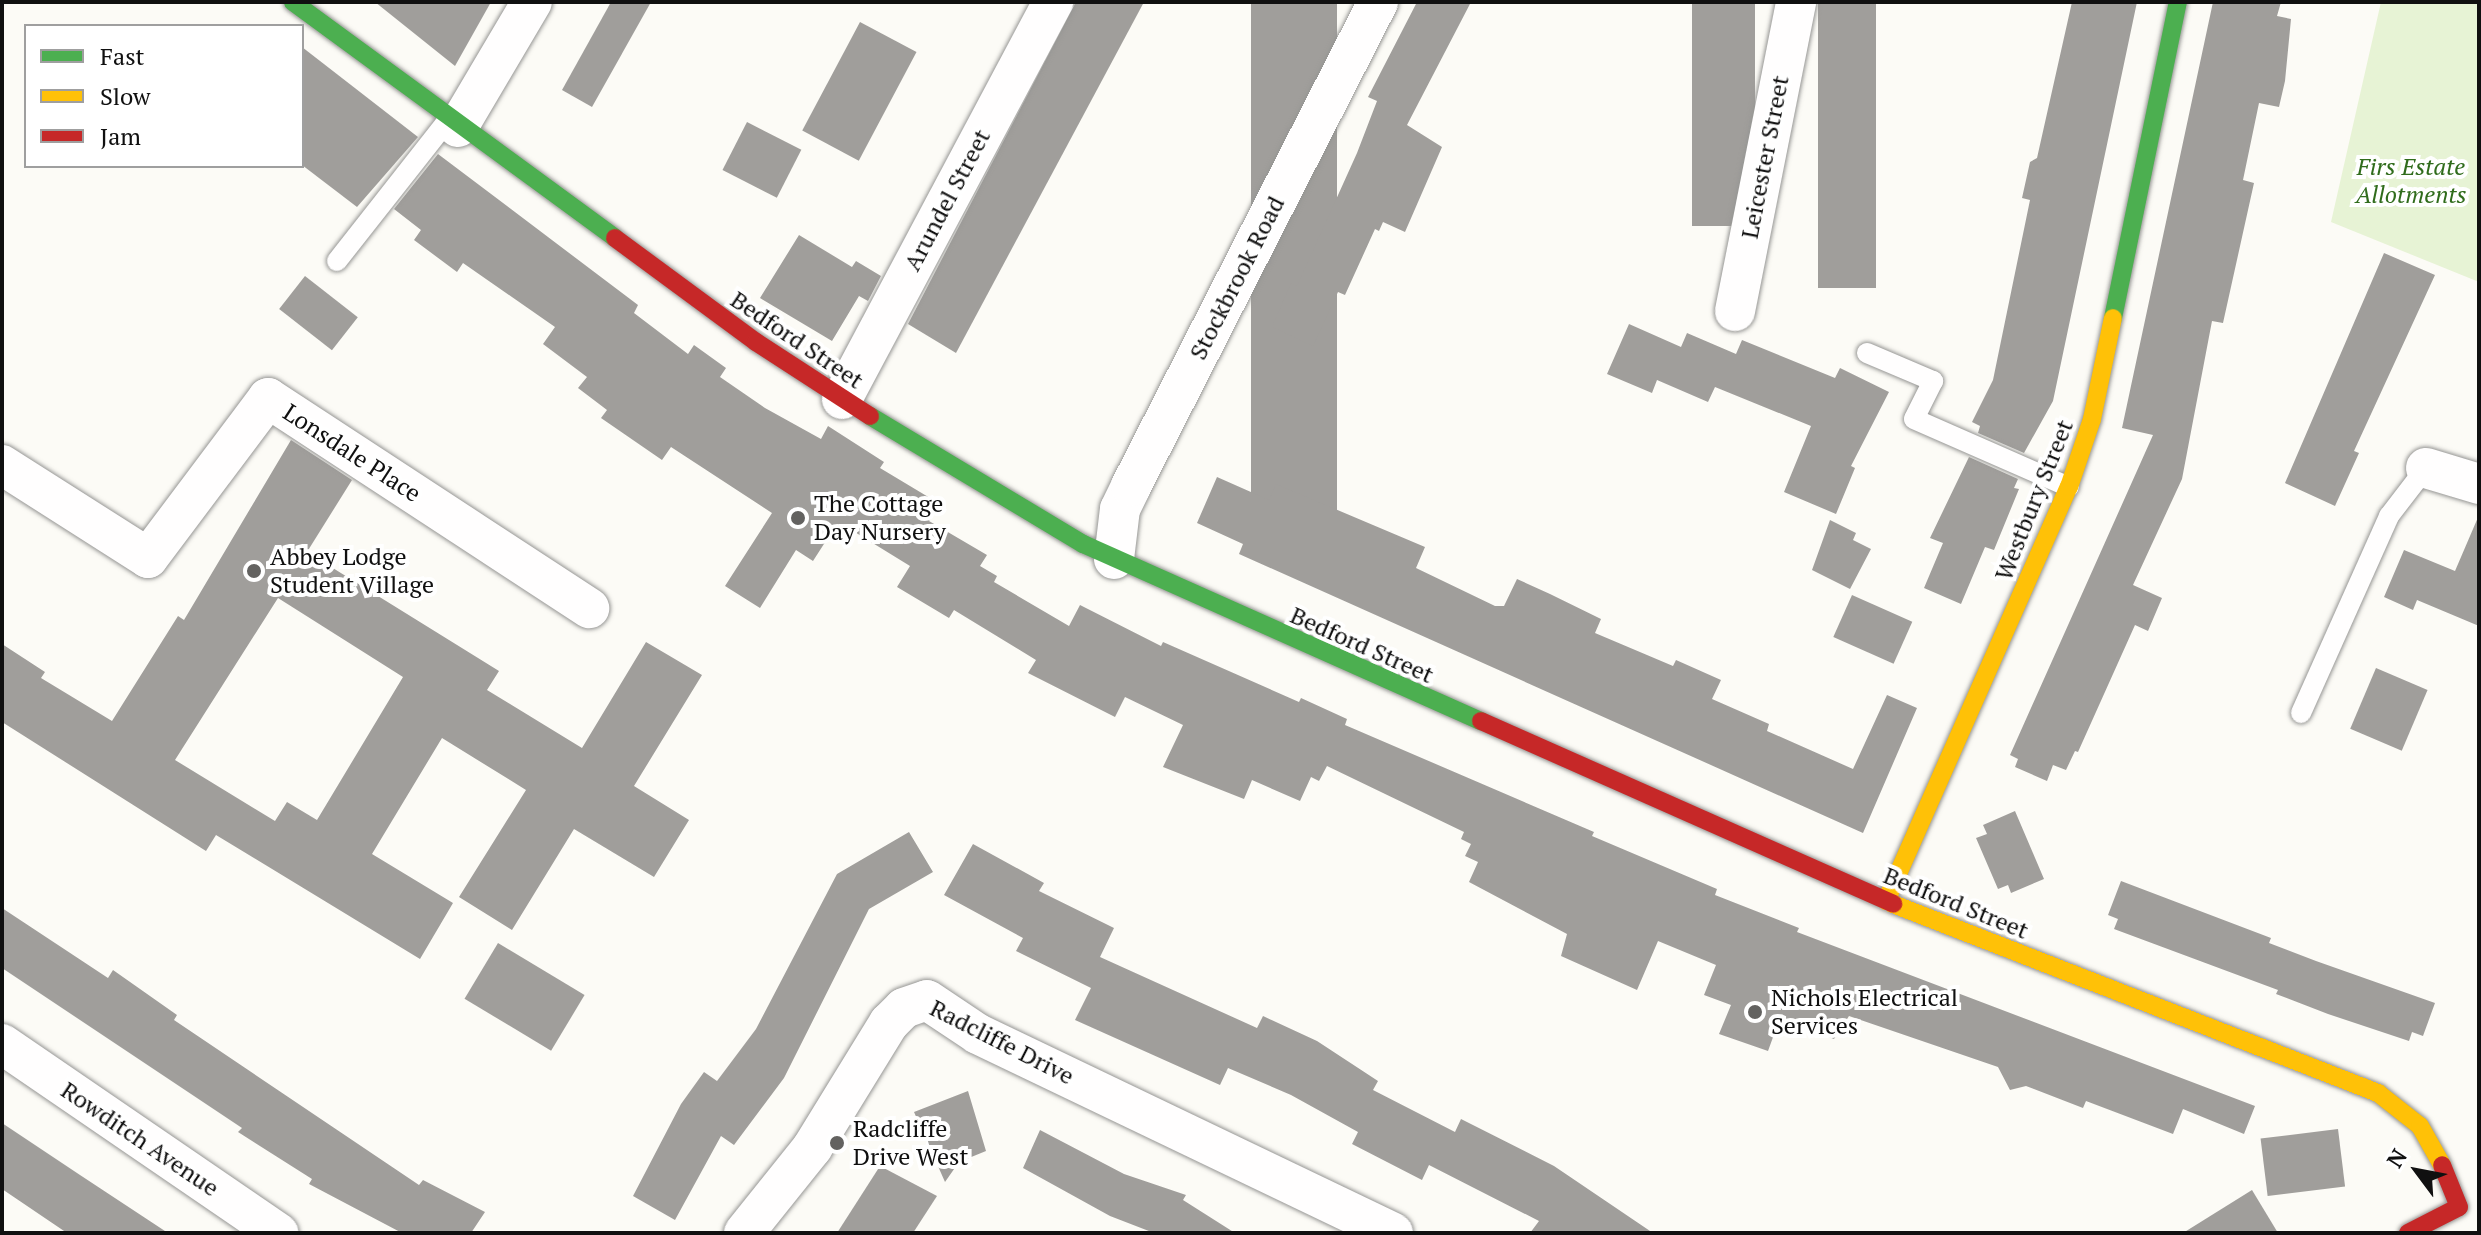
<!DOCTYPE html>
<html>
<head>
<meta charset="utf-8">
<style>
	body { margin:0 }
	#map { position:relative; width:2481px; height:1235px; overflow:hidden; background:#fcfbf6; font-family:"PT Serif",serif }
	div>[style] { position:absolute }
	.green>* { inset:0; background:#e7f3d5 }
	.building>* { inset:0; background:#a09e9b; transform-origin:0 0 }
	.roads { filter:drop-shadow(0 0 2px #969694) drop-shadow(0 0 2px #969694) }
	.lane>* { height:20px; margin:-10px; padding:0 10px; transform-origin:10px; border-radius:10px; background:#fffefe }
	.street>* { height:40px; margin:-20px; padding:0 20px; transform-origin:20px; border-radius:20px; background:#fffefe }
	.fast>* { height:18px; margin:-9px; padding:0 9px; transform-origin:9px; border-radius:9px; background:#4caf50 }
	.slow>* { height:18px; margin:-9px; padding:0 9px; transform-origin:9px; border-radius:9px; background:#ffc107 }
	.jam>* { height:18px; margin:-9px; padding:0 9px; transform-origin:9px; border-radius:9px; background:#c62828 }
	.dots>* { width:22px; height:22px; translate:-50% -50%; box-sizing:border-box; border:4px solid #fff; border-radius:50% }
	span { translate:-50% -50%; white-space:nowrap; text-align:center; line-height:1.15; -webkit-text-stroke:8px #fff; paint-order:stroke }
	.street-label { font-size:24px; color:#101010 }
	.park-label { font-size:24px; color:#306c1c; font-style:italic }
	.poi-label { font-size:24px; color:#101010 }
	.left { translate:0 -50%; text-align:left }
	.frame { position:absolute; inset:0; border:4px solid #101010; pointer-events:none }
	.legend { position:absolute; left:24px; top:24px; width:280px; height:144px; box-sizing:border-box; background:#fff; border:2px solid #9f9f9f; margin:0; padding:10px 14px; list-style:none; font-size:24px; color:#101010 }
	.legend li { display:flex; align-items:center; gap:16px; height:40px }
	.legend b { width:40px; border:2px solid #9f9f9f }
	.north { position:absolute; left:2377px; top:1131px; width:80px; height:80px; -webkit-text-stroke:6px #fff; paint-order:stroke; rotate:302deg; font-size:22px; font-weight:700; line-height:32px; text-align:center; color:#101010 }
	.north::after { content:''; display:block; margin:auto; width:28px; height:36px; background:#101010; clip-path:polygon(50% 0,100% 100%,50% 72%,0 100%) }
</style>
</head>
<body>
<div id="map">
	<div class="green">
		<div style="clip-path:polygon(2381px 2px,2479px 2px,2479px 282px,2331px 222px)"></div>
	</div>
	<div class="building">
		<div style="clip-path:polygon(375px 2px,491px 2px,455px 66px)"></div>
		<div style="clip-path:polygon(611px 2px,651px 2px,592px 107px,562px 90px)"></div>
		<div style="clip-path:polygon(1144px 2px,956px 353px,908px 324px,1076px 2px)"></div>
		<div style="left:1251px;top:2px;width:86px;height:514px"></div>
		<div style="clip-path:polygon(1417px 2px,1471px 2px,1407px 125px,1442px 147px,1405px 232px,1383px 222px,1379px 231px,1375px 229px,1345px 295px,1338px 292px,1313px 346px,1272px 327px,1291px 283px,1297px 286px,1357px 153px,1377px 101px,1368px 97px)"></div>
		<div style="left:1692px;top:2px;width:63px;height:224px"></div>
		<div style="left:1818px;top:2px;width:58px;height:286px"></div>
		<div style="clip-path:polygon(2072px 2px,2137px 2px,2053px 401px,2024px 453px,1978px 433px,1980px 426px,1972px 422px,1993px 380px,2030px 200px,2022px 198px,2030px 162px,2037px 158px)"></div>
		<div style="clip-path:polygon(2213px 2px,2281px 2px,2277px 16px,2291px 19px,2285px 81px,2279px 107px,2259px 103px,2243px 180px,2254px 183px,2223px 323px,2212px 321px,2182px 479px,2133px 585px,2162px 598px,2148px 631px,2135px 625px,2078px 752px,2075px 751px,2066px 770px,2053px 765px,2047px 781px,2015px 767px,2018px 759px,2010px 755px,2153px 435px,2122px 428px)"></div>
		<div style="left:860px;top:22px;width:64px;height:123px;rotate:28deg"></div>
		<div style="clip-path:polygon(302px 47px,418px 137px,357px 207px,302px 165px)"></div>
		<div style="left:747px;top:122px;width:61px;height:54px;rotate:27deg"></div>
		<div style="clip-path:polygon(438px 154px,638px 305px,634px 313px,688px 354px,694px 345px,726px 368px,720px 377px,765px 408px,821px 439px,828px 426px,884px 462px,880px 468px,940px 504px,929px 521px,987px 555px,980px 566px,997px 576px,994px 582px,1069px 626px,1080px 605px,1161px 646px,1163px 642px,1299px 702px,1301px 698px,1347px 719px,1345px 725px,1594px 832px,1592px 836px,1717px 889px,1715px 895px,1799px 928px,1797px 932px,2255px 1106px,2244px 1134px,2183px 1109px,2173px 1134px,2086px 1101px,2083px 1108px,2026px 1086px,2010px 1090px,1998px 1067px,1849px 1016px,1834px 1039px,1780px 1018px,1768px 1051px,1719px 1034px,1731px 1005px,1704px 995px,1716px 965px,1658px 941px,1637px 990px,1561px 956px,1567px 934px,1469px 882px,1478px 862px,1465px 856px,1471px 844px,1461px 839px,1464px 832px,1327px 766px,1319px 781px,1311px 777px,1300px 801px,1252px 780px,1244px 799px,1163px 767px,1183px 725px,1125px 697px,1115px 717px,1028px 673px,1036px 660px,954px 610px,949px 618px,897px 587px,910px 566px,845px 526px,838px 538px,831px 533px,813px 561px,796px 550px,760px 608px,725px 586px,772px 513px,671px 447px,662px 460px,601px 418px,607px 410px,578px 388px,587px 377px,543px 344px,555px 327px,463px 263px,457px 272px,414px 240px,421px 230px,394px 209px)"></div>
		<div style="clip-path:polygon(799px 235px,852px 267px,856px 261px,881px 276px,868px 301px,859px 296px,832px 341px,760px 298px)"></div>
		<div style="clip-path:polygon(2384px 253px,2435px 275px,2354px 451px,2359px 453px,2335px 506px,2285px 483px)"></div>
		<div style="left:305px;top:276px;width:67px;height:42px;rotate:38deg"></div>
		<div style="clip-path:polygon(1629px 324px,1681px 347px,1687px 333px,1736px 354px,1742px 340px,1835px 378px,1840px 368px,1889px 392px,1851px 466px,1855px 468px,1836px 514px,1784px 492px,1811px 426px,1715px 387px,1708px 402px,1657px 380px,1652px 393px,1607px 374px)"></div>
		<div style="clip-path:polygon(evenodd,291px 440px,352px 480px,307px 552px,499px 671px,487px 690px,582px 748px,646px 642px,702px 675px,634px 786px,689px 820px,654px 877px,574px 829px,512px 930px,459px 897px,526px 790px,442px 738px,372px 854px,453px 903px,420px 959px,216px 835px,206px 851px,2px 722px,2px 644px,45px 672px,41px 678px,112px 721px,178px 616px,184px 620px,291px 440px,278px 598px,403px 677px,317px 820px,287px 802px,275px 821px,175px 760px,278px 598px)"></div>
		<div style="clip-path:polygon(1969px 457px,2018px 479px,2014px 488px,2019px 489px,1994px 550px,1985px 547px,1961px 604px,1924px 588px,1943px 543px,1930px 538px)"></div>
		<div style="clip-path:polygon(1217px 477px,1269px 500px,1276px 484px,1425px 547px,1416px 568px,1495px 606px,1504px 606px,1517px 579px,1550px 594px,1601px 619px,1595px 633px,1673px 666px,1676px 660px,1721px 680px,1712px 699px,1769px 724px,1767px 731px,1853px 769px,1887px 695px,1917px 708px,1863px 833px,1239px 554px,1243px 544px,1197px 523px)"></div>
		<div style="clip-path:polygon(2479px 515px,2479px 626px,2417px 600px,2413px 610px,2384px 597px,2404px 550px,2455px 571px)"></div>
		<div style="clip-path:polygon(1830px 520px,1856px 533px,1853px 540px,1871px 549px,1850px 589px,1812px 570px)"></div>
		<div style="left:1852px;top:595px;width:66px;height:46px;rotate:24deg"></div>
		<div style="left:2376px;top:668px;width:56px;height:66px;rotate:23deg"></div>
		<div style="clip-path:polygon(2015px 811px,2044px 879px,2011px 893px,2008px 885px,1998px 889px,1976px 838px,1987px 834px,1983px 825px)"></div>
		<div style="clip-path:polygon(909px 832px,933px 872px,869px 909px,784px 1078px,734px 1145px,721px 1136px,675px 1220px,633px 1196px,681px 1104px,704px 1072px,717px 1081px,756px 1029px,837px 874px)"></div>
		<div style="clip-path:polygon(973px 844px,1044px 883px,1039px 891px,1114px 928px,1100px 957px,1257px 1028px,1263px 1016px,1317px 1041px,1378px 1081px,1373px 1090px,1455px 1132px,1461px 1119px,1554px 1166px,1653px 1233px,1530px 1233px,1539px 1221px,1429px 1165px,1422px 1180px,1352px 1144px,1358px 1132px,1291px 1095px,1228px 1068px,1220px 1085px,1075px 1020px,1091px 988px,1016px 951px,1023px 938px,944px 895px)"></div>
		<div style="clip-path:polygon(2121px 881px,2271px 938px,2269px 943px,2316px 961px,2435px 1003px,2423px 1036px,2412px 1032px,2409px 1041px,2328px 1014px,2276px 994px,2278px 990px,2114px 929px,2118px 919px,2108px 915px)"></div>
		<div style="clip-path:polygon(2px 908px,108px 978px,113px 970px,177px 1015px,174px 1020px,419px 1185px,423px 1180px,485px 1212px,471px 1233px,402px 1233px,309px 1184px,312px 1179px,238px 1132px,242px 1128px,2px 968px)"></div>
		<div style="left:498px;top:943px;width:101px;height:65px;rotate:31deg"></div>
		<div style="clip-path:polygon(968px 1091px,986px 1151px,959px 1162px,945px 1182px,914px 1112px)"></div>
		<div style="clip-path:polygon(2px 1123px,80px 1175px,168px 1233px,67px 1233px,2px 1189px)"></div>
		<div style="left:2338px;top:1129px;width:58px;height:78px;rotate:83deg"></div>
		<div style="clip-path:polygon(1040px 1130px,1124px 1174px,1186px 1195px,1183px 1200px,1235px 1233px,1154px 1233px,1110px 1216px,1023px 1168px)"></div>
		<div style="clip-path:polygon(880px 1166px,937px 1196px,913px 1233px,837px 1233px)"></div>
		<div style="clip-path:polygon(2252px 1190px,2278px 1233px,2183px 1233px)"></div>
	</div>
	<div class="roads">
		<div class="lane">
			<div style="left:337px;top:261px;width:179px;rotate:-51.8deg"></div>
			<div style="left:1867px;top:353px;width:72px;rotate:23deg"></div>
			<div style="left:1933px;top:381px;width:42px;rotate:116.6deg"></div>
			<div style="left:1914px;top:419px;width:169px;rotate:23.7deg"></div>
			<div style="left:2301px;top:713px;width:216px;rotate:-65.9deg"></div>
			<div style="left:2389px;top:516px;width:61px;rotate:-52.4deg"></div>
		</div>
		<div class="street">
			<div style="left:458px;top:127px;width:145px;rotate:-59.4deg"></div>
			<div style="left:1735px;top:311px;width:315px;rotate:-78.8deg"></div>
			<div style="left:842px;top:399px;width:450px;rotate:-62deg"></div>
			<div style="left:2px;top:465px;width:173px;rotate:32.5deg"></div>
			<div style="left:148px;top:558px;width:200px;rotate:-53.1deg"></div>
			<div style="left:268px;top:398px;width:384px;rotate:33.2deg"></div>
			<div style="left:2426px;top:468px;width:55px;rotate:16.8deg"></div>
			<div style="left:1114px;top:559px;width:50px;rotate:-83.2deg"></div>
			<div style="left:1120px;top:509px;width:25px;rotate:-64deg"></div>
			<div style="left:1131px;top:486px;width:543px;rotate:-62.96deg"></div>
			<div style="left:2px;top:1044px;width:335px;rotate:34.4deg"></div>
			<div style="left:744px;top:1233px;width:109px;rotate:-51.3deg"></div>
			<div style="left:812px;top:1148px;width:147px;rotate:-58.4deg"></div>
			<div style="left:889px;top:1023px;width:21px;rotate:-45deg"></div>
			<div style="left:904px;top:1008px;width:24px;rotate:-19deg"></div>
			<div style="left:927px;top:1000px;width:61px;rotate:33.7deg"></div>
			<div style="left:978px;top:1034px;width:460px;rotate:25.6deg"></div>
		</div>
		<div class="fast">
			<div style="left:293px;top:2px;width:399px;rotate:36.2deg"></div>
			<div style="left:2113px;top:318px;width:323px;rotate:-78.4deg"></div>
			<div style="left:870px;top:416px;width:249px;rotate:31deg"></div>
			<div style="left:1083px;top:544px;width:436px;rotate:24deg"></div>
		</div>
		<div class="slow">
			<div style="left:1886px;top:901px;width:453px;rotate:-66.2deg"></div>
			<div style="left:2069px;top:487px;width:72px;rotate:-71.3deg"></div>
			<div style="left:2092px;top:419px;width:103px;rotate:-78.3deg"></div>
			<div style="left:1893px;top:904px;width:521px;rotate:21.29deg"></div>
			<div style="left:2378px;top:1093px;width:53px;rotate:38.2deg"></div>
			<div style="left:2420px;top:1126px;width:45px;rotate:60.6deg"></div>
		</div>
		<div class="jam">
			<div style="left:615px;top:238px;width:175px;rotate:36.4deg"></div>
			<div style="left:756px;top:342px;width:136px;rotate:33deg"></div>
			<div style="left:1481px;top:721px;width:451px;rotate:23.9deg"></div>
			<div style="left:2408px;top:1233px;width:57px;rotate:-27deg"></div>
			<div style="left:2459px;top:1207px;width:45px;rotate:-112deg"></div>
		</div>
	</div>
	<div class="dots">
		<div style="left:798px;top:518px;background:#636260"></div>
		<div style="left:254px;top:571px;background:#636260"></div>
		<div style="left:1755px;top:1012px;background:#636260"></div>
		<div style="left:837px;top:1143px;background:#636260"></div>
	</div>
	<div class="street-label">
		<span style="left:1765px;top:157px;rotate:-79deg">Leicester Street</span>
		<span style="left:947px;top:200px;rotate:-62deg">Arundel Street</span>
		<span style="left:1237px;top:278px;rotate:-63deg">Stockbrook Road</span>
		<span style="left:797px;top:340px;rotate:34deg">Bedford Street</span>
		<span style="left:352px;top:453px;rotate:33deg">Lonsdale Place</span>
		<span style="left:2034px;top:500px;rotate:-68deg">Westbury Street</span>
		<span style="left:1362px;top:645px;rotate:24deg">Bedford Street</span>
		<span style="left:1956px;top:903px;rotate:22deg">Bedford Street</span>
		<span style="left:1002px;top:1042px;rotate:27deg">Radcliffe Drive</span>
		<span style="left:140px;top:1139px;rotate:34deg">Rowditch Avenue</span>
	</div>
	<div class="park-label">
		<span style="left:2411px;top:181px">Firs Estate<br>Allotments</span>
	</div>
	<div class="poi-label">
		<span class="left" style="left:814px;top:518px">The Cottage<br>Day Nursery</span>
		<span class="left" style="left:270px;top:571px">Abbey Lodge<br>Student Village</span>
		<span class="left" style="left:1771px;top:1012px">Nichols Electrical<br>Services</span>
		<span class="left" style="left:853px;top:1143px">Radcliffe<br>Drive West</span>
	</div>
	<div class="frame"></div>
	<ul class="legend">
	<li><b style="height:10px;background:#4caf50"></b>Fast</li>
	<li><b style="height:10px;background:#ffc107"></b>Slow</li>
	<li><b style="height:10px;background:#c62828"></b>Jam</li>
	</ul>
	<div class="north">N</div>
</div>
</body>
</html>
